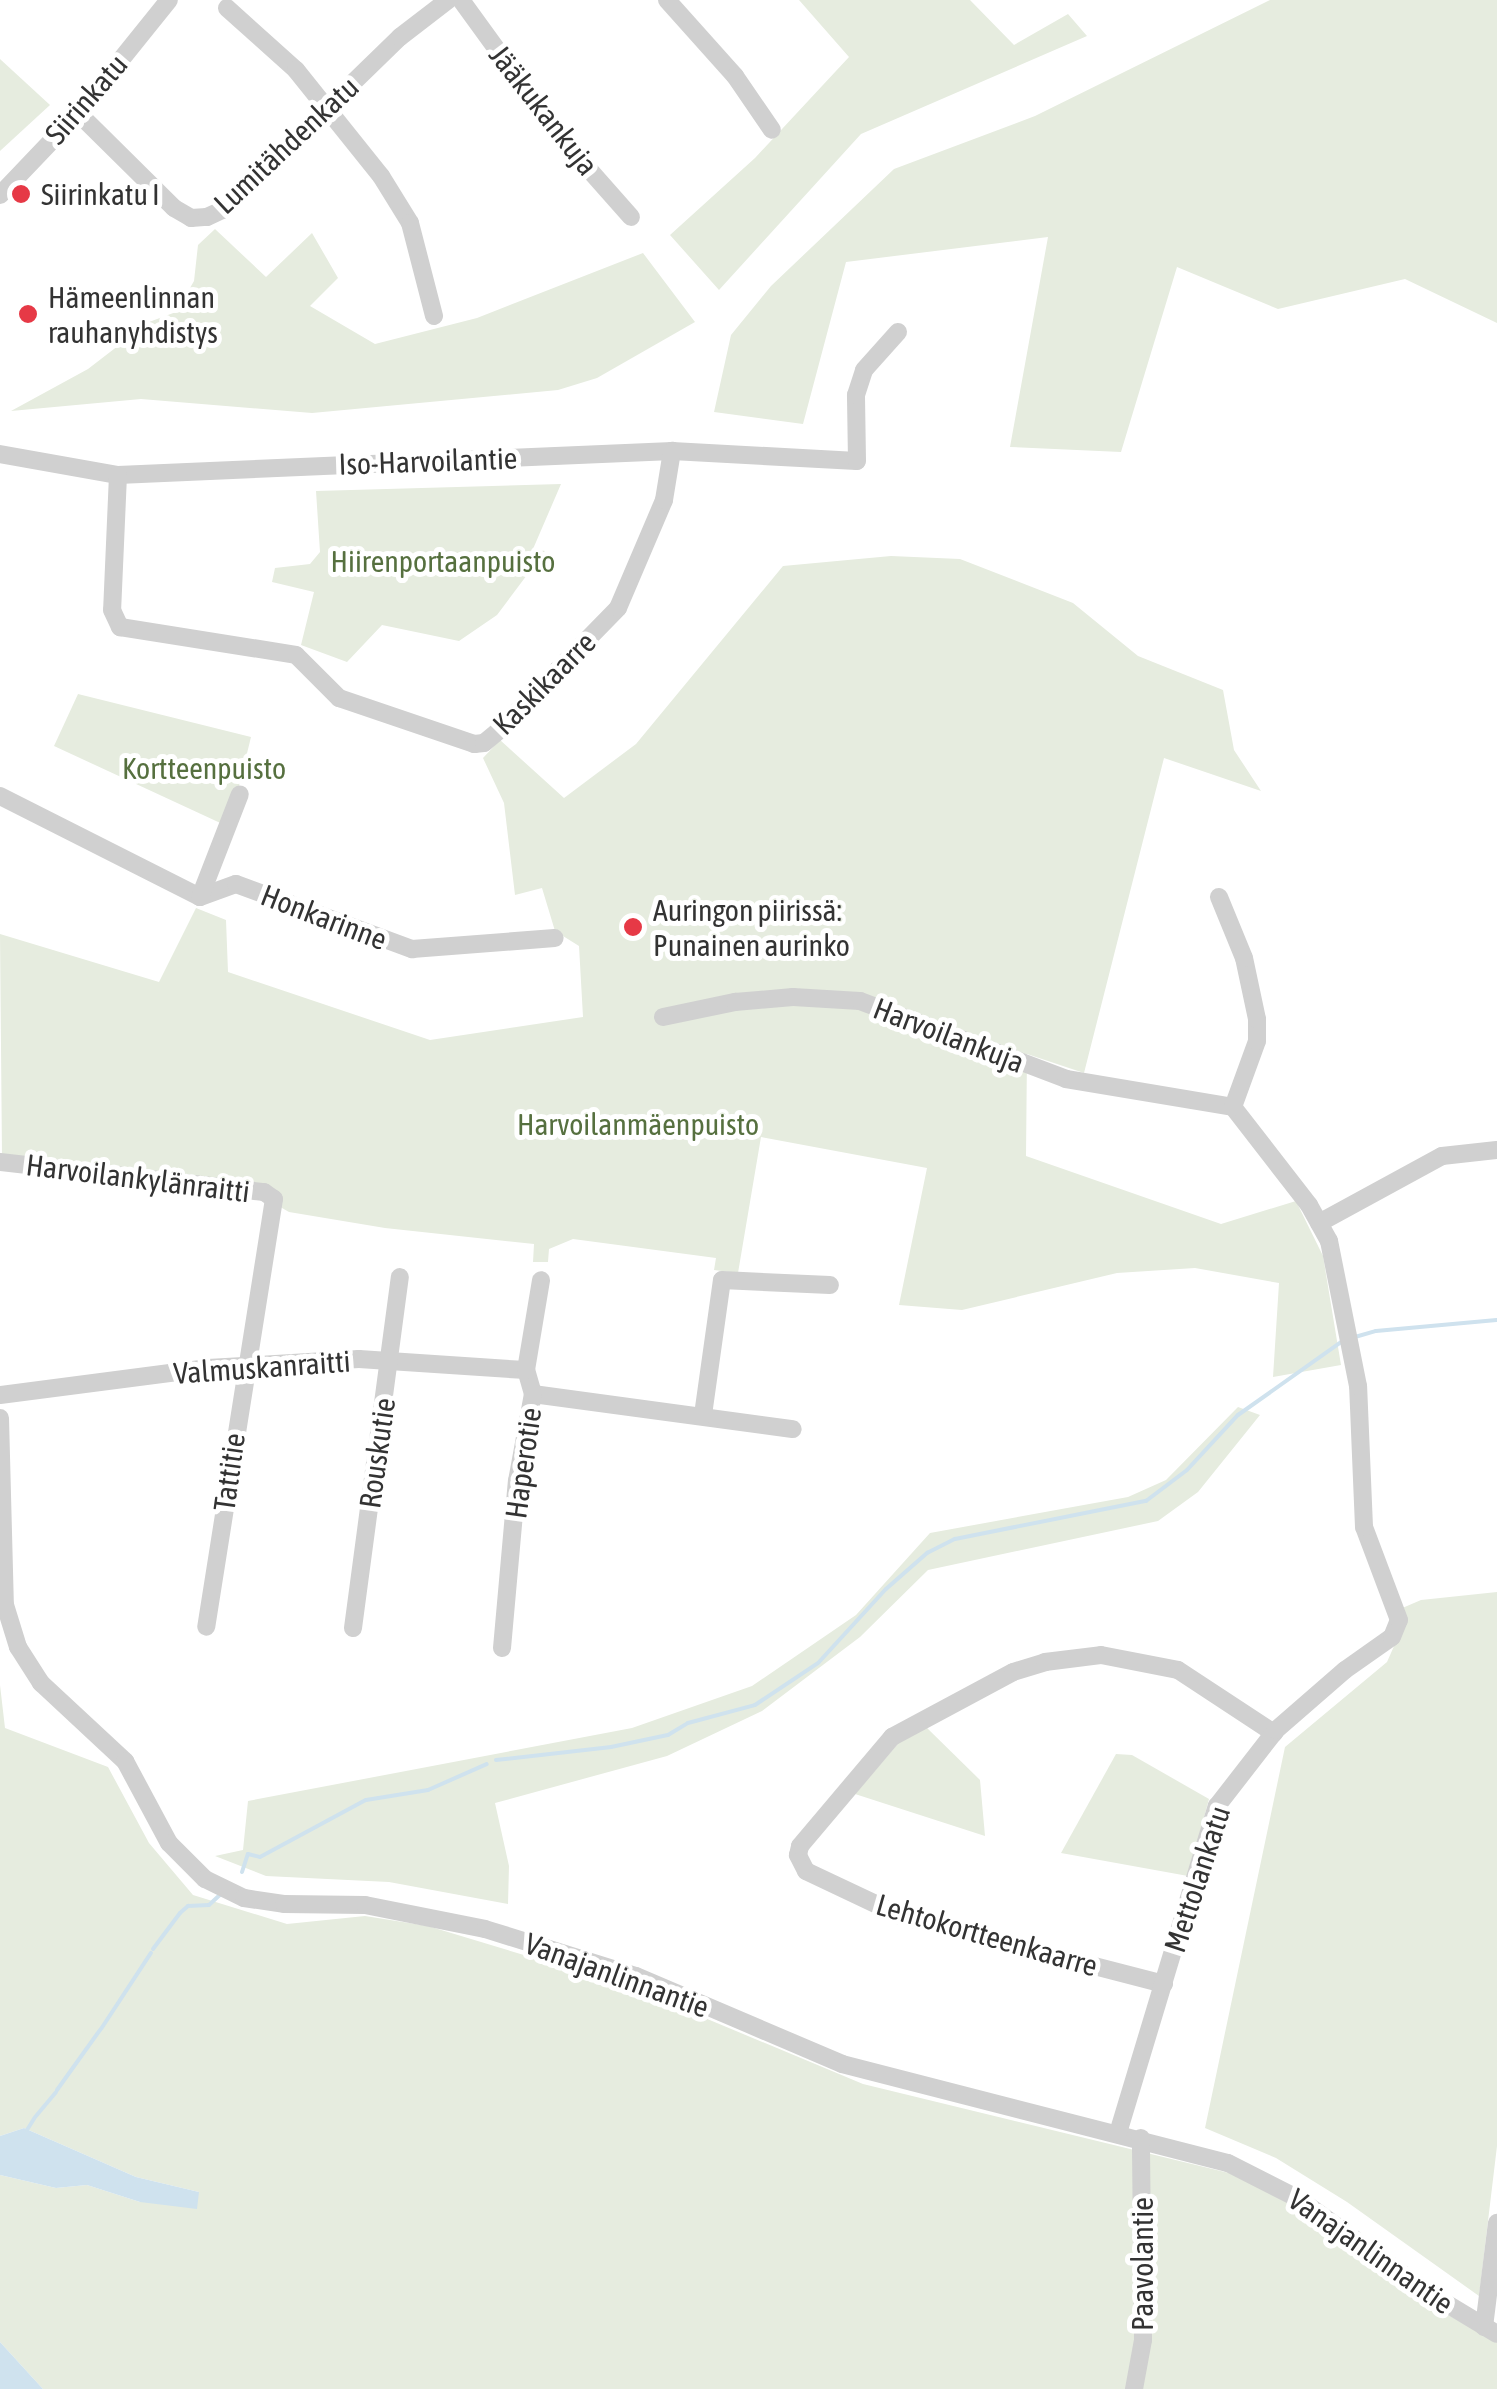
<!DOCTYPE html>
<html>
<head>
<meta charset="utf-8">
<style>
	body { margin:0 }
	#map { position:relative; width:1497px; height:2389px; overflow:hidden; background:#fff; font-family:"Asap Condensed",sans-serif }
	div>[style] { position:absolute }
	.green>* { inset:0; background:#e6ecdf }
	.water>* { inset:0; background:#cfe2ee }
	.stream>* { height:4px; margin:-2px; padding:0 2px; transform-origin:2px; border-radius:2px; background:#cfe2ee }
	.street>* { height:18px; margin:-9px; padding:0 9px; transform-origin:9px; border-radius:9px; background:#d0d0d0 }
	.dots>* { width:28px; height:28px; translate:-50% -50%; box-sizing:border-box; border:5px solid #fff; border-radius:50% }
	span { translate:-50% -50%; white-space:nowrap; text-align:center; line-height:1.15; -webkit-text-stroke:10px #fff; paint-order:stroke }
	.street-label { font-size:30px; color:#333 }
	.poi-label { font-size:30px; color:#333 }
	.left { translate:0 -50%; text-align:left }
	.park-label { font-size:30px; color:#56703f }
</style>
</head>
<body>
<div id="map">
	<div class="green">
		<div style="clip-path:polygon(799px 0,970px 0,1014px 45px,1068px 14px,1087px 36px,861px 134px,719px 290px,670px 235px,755px 158px,849px 57px)"></div>
		<div style="clip-path:polygon(1270px 0,1497px 0,1497px 323px,1405px 279px,1278px 309px,1177px 267px,1121px 452px,1010px 447px,1048px 237px,846px 262px,803px 424px,714px 412px,731px 335px,771px 286px,894px 169px,1035px 116px)"></div>
		<div style="clip-path:polygon(0 59px,50px 105px,0 151px)"></div>
		<div style="clip-path:polygon(215px 229px,266px 277px,312px 233px,338px 278px,310px 306px,375px 344px,477px 318px,643px 253px,695px 322px,597px 378px,558px 390px,312px 413px,141px 399px,11px 411px,88px 369px,149px 322px,176px 312px,194px 281px,198px 245px)"></div>
		<div style="clip-path:polygon(561px 484px,533px 549px,545px 551px,497px 615px,459px 641px,382px 625px,347px 662px,301px 645px,314px 592px,272px 582px,275px 568px,310px 564px,320px 552px,316px 491px)"></div>
		<div style="clip-path:polygon(891px 556px,960px 559px,1073px 603px,1138px 656px,1223px 690px,1234px 750px,1261px 791px,1164px 758px,1084px 1073px,1027px 1054px,1026px 1156px,1221px 1224px,1296px 1201px,1323px 1256px,1341px 1365px,1273px 1377px,1279px 1283px,1195px 1268px,1117px 1273px,962px 1310px,899px 1305px,927px 1168px,761px 1137px,738px 1273px,714px 1270px,716px 1258px,573px 1239px,549px 1249px,548px 1262px,533px 1262px,534px 1244px,385px 1228px,289px 1212px,275px 1204px,280px 1196px,2px 1158px,0 934px,159px 982px,196px 908px,226px 920px,228px 972px,430px 1040px,583px 1017px,579px 946px,555px 931px,542px 888px,515px 895px,504px 803px,483px 758px,500px 740px,564px 798px,636px 744px,783px 566px)"></div>
		<div style="clip-path:polygon(78px 694px,251px 737px,229px 827px,54px 746px)"></div>
		<div style="clip-path:polygon(1238px 1407px,1260px 1415px,1198px 1492px,1158px 1521px,928px 1570px,860px 1637px,762px 1711px,667px 1756px,495px 1803px,509px 1866px,508px 1904px,389px 1882px,266px 1876px,215px 1856px,243px 1850px,248px 1801px,632px 1728px,752px 1686px,856px 1615px,930px 1533px,1128px 1497px,1166px 1480px)"></div>
		<div style="clip-path:polygon(1497px 1592px,1497px 2146px,1479px 2296px,1347px 2202px,1276px 2158px,1205px 2128px,1285px 1747px,1387px 1662px,1402px 1628px,1400px 1609px,1421px 1600px)"></div>
		<div style="clip-path:polygon(0 1685px,5px 1728px,108px 1767px,149px 1843px,193px 1895px,287px 1924px,365px 1916px,428px 1926px,633px 1988px,863px 2084px,1229px 2173px,1270px 2191px,1443px 2312px,1497px 2342px,1497px 2389px,43px 2389px,0 2342px,0 2175px,56px 2188px,87px 2185px,140px 2202px,199px 2192px,136px 2177px,24px 2128px,0 2136px)"></div>
		<div style="clip-path:polygon(925px 1726px,980px 1780px,985px 1836px,855px 1794px,902px 1739px)"></div>
		<div style="clip-path:polygon(1116px 1754px,1132px 1755px,1209px 1799px,1188px 1876px,1061px 1853px)"></div>
	</div>
	<div class="water">
		<div style="clip-path:polygon(24px 2128px,136px 2177px,199px 2192px,197px 2209px,140px 2202px,87px 2185px,56px 2188px,0 2175px,0 2136px)"></div>
		<div style="clip-path:polygon(0 2342px,43px 2389px,0 2389px)"></div>
	</div>
	<div class="stream">
		<div style="left:1355px;top:1337px;width:22px;rotate:-16deg"></div>
		<div style="left:1376px;top:1331px;width:121px;rotate:-5.2deg"></div>
		<div style="left:819px;top:1662px;width:99px;rotate:-47.5deg"></div>
		<div style="left:886px;top:1589px;width:55px;rotate:-41.3deg"></div>
		<div style="left:927px;top:1553px;width:31px;rotate:-27deg"></div>
		<div style="left:955px;top:1539px;width:195px;rotate:-11.3deg"></div>
		<div style="left:1146px;top:1501px;width:51px;rotate:-37.1deg"></div>
		<div style="left:1187px;top:1470px;width:75px;rotate:-47.2deg"></div>
		<div style="left:1238px;top:1415px;width:130px;rotate:-35.3deg"></div>
		<div style="left:496px;top:1760px;width:116px;rotate:-6.4deg"></div>
		<div style="left:611px;top:1747px;width:58px;rotate:-11.9deg"></div>
		<div style="left:668px;top:1735px;width:23px;rotate:-31deg"></div>
		<div style="left:688px;top:1723px;width:69px;rotate:-15deg"></div>
		<div style="left:755px;top:1705px;width:76px;rotate:-33.7deg"></div>
		<div style="left:242px;top:1872px;width:19px;rotate:-72deg"></div>
		<div style="left:248px;top:1854px;width:12px;rotate:14deg"></div>
		<div style="left:260px;top:1857px;width:120px;rotate:-28.3deg"></div>
		<div style="left:366px;top:1800px;width:63px;rotate:-9.2deg"></div>
		<div style="left:428px;top:1790px;width:64px;rotate:-23.8deg"></div>
		<div style="left:153px;top:1949px;width:45px;rotate:-53.1deg"></div>
		<div style="left:180px;top:1913px;width:11px;rotate:-41deg"></div>
		<div style="left:188px;top:1906px;width:21px;rotate:-3deg"></div>
		<div style="left:209px;top:1905px;width:18px;rotate:-43deg"></div>
		<div style="left:101px;top:2029px;width:91px;rotate:-56.7deg"></div>
		<div style="left:57px;top:2090px;width:74px;rotate:-54.4deg"></div>
		<div style="left:36px;top:2116px;width:31px;rotate:-50deg"></div>
		<div style="left:27px;top:2130px;width:15px;rotate:-58deg"></div>
	</div>
	<div class="street">
		<div style="left:461px;top:0;width:172px;rotate:54deg"></div>
		<div style="left:562px;top:139px;width:104px;rotate:48.5deg"></div>
		<div style="left:667px;top:0;width:102px;rotate:48.2deg"></div>
		<div style="left:735px;top:76px;width:65px;rotate:55.6deg"></div>
		<div style="left:227px;top:8px;width:93px;rotate:41.9deg"></div>
		<div style="left:296px;top:70px;width:136px;rotate:51.3deg"></div>
		<div style="left:381px;top:176px;width:55px;rotate:58.3deg"></div>
		<div style="left:410px;top:223px;width:96px;rotate:75.5deg"></div>
		<div style="left:78px;top:113px;width:135px;rotate:44.7deg"></div>
		<div style="left:174px;top:208px;width:20px;rotate:30deg"></div>
		<div style="left:191px;top:218px;width:16px;rotate:-4deg"></div>
		<div style="left:207px;top:217px;width:17px;rotate:-25deg"></div>
		<div style="left:222px;top:210px;width:248px;rotate:-44.2deg"></div>
		<div style="left:400px;top:37px;width:61px;rotate:-37.6deg"></div>
		<div style="left:0;top:195px;width:113px;rotate:-46.4deg"></div>
		<div style="left:78px;top:113px;width:145px;rotate:-51.2deg"></div>
		<div style="left:0;top:454px;width:120px;rotate:10.1deg"></div>
		<div style="left:118px;top:475px;width:555px;rotate:-2.48deg"></div>
		<div style="left:672px;top:451px;width:185px;rotate:3.1deg"></div>
		<div style="left:857px;top:461px;width:66px;rotate:-90.9deg"></div>
		<div style="left:856px;top:395px;width:26px;rotate:-72deg"></div>
		<div style="left:864px;top:370px;width:51px;rotate:-48.2deg"></div>
		<div style="left:118px;top:475px;width:135px;rotate:92.5deg"></div>
		<div style="left:112px;top:610px;width:19px;rotate:65deg"></div>
		<div style="left:120px;top:627px;width:178px;rotate:9deg"></div>
		<div style="left:296px;top:655px;width:61px;rotate:45deg"></div>
		<div style="left:339px;top:698px;width:143px;rotate:18.8deg"></div>
		<div style="left:474px;top:744px;width:10px;rotate:-6deg"></div>
		<div style="left:484px;top:743px;width:17px;rotate:-40deg"></div>
		<div style="left:497px;top:732px;width:173px;rotate:-45.7deg"></div>
		<div style="left:618px;top:608px;width:117px;rotate:-66.9deg"></div>
		<div style="left:664px;top:500px;width:50px;rotate:-80.7deg"></div>
		<div style="left:0;top:796px;width:224px;rotate:26.8deg"></div>
		<div style="left:200px;top:897px;width:38px;rotate:-20deg"></div>
		<div style="left:236px;top:884px;width:188px;rotate:20.3deg"></div>
		<div style="left:412px;top:949px;width:143px;rotate:-4.4deg"></div>
		<div style="left:200px;top:897px;width:110px;rotate:-68.8deg"></div>
		<div style="left:663px;top:1017px;width:74px;rotate:-11.8deg"></div>
		<div style="left:735px;top:1002px;width:58px;rotate:-4.9deg"></div>
		<div style="left:793px;top:997px;width:67px;rotate:3.4deg"></div>
		<div style="left:860px;top:1001px;width:220px;rotate:20.7deg"></div>
		<div style="left:1066px;top:1079px;width:169px;rotate:9.5deg"></div>
		<div style="left:0;top:1162px;width:266px;rotate:6.5deg"></div>
		<div style="left:264px;top:1192px;width:12px;rotate:35deg"></div>
		<div style="left:274px;top:1199px;width:433px;rotate:99deg"></div>
		<div style="left:1319px;top:1223px;width:140px;rotate:-28.6deg"></div>
		<div style="left:1442px;top:1156px;width:55px;rotate:-6.2deg"></div>
		<div style="left:533px;top:1394px;width:262px;rotate:7.7deg"></div>
		<div style="left:0;top:1395px;width:210px;rotate:-7.4deg"></div>
		<div style="left:208px;top:1368px;width:151px;rotate:-3.4deg"></div>
		<div style="left:359px;top:1359px;width:167px;rotate:3.8deg"></div>
		<div style="left:703px;top:1415px;width:136px;rotate:-82deg"></div>
		<div style="left:722px;top:1280px;width:108px;rotate:2.7deg"></div>
		<div style="left:0;top:1418px;width:187px;rotate:88.5deg"></div>
		<div style="left:5px;top:1605px;width:44px;rotate:72.8deg"></div>
		<div style="left:18px;top:1647px;width:43px;rotate:57.4deg"></div>
		<div style="left:41px;top:1683px;width:115px;rotate:42.9deg"></div>
		<div style="left:125px;top:1761px;width:93px;rotate:61.8deg"></div>
		<div style="left:169px;top:1843px;width:51px;rotate:45deg"></div>
		<div style="left:205px;top:1879px;width:43px;rotate:26deg"></div>
		<div style="left:244px;top:1898px;width:40px;rotate:8.5deg"></div>
		<div style="left:284px;top:1904px;width:81px;rotate:0.7deg"></div>
		<div style="left:365px;top:1905px;width:122px;rotate:11.3deg"></div>
		<div style="left:485px;top:1929px;width:158px;rotate:17.3deg"></div>
		<div style="left:636px;top:1976px;width:224px;rotate:23.1deg"></div>
		<div style="left:842px;top:2064px;width:398px;rotate:14.4deg"></div>
		<div style="left:1228px;top:2163px;width:80px;rotate:26.9deg"></div>
		<div style="left:1299px;top:2199px;width:160px;rotate:35.9deg"></div>
		<div style="left:1429px;top:2293px;width:79px;rotate:31.1deg"></div>
		<div style="left:353px;top:1628px;width:354px;rotate:-82.4deg"></div>
		<div style="left:502px;top:1648px;width:168px;rotate:-84.9deg"></div>
		<div style="left:517px;top:1481px;width:88px;rotate:-79.6deg"></div>
		<div style="left:533px;top:1394px;width:25px;rotate:-106deg"></div>
		<div style="left:526px;top:1370px;width:91px;rotate:-80.5deg"></div>
		<div style="left:1164px;top:1984px;width:272px;rotate:-165.5deg"></div>
		<div style="left:901px;top:1916px;width:105px;rotate:-154.7deg"></div>
		<div style="left:806px;top:1871px;width:18px;rotate:-117deg"></div>
		<div style="left:798px;top:1855px;width:9px;rotate:-77deg"></div>
		<div style="left:800px;top:1846px;width:143px;rotate:-49.8deg"></div>
		<div style="left:892px;top:1737px;width:137px;rotate:-28.2deg"></div>
		<div style="left:1013px;top:1672px;width:34px;rotate:-17deg"></div>
		<div style="left:1045px;top:1662px;width:56px;rotate:-7.1deg"></div>
		<div style="left:1101px;top:1655px;width:78px;rotate:11deg"></div>
		<div style="left:1178px;top:1670px;width:115px;rotate:33.3deg"></div>
		<div style="left:1118px;top:2133px;width:342px;rotate:-73.2deg"></div>
		<div style="left:1217px;top:1806px;width:96px;rotate:-52.2deg"></div>
		<div style="left:1276px;top:1730px;width:91px;rotate:-41deg"></div>
		<div style="left:1345px;top:1670px;width:57px;rotate:-35.1deg"></div>
		<div style="left:1392px;top:1637px;width:18px;rotate:-68deg"></div>
		<div style="left:1399px;top:1620px;width:99px;rotate:-110.6deg"></div>
		<div style="left:1364px;top:1527px;width:141px;rotate:-92.4deg"></div>
		<div style="left:1358px;top:1386px;width:148px;rotate:-101.3deg"></div>
		<div style="left:1329px;top:1241px;width:41px;rotate:-119.1deg"></div>
		<div style="left:1309px;top:1205px;width:124px;rotate:-127.8deg"></div>
		<div style="left:1233px;top:1107px;width:70px;rotate:-70deg"></div>
		<div style="left:1257px;top:1041px;width:22px;rotate:-90deg"></div>
		<div style="left:1257px;top:1019px;width:62px;rotate:-102deg"></div>
		<div style="left:1244px;top:958px;width:66px;rotate:-112.3deg"></div>
		<div style="left:1484px;top:2327px;width:105px;rotate:-82.9deg"></div>
		<div style="left:1134px;top:2389px;width:50px;rotate:-79.6deg"></div>
		<div style="left:1143px;top:2340px;width:202px;rotate:-90.6deg"></div>
	</div>
	<div class="dots">
		<div style="left:21px;top:194px;background:#e63946"></div>
		<div style="left:28px;top:314px;background:#e63946"></div>
		<div style="left:633px;top:927px;background:#e63946"></div>
	</div>
	<div class="street-label">
		<span style="left:86px;top:99px;rotate:-49deg">Siirinkatu</span>
		<span style="left:544px;top:110px;rotate:52deg">Jääkukankuja</span>
		<span style="left:286px;top:145px;rotate:-43deg">Lumitähdenkatu</span>
		<span style="left:428px;top:461px;rotate:-2deg">Iso-Harvoilantie</span>
		<span style="left:544px;top:683px;rotate:-45deg">Kaskikaarre</span>
		<span style="left:324px;top:917px;rotate:21deg">Honkarinne</span>
		<span style="left:949px;top:1035px;rotate:21deg">Harvoilankuja</span>
		<span style="left:138px;top:1178px;rotate:7deg">Harvoilankylänraitti</span>
		<span style="left:262px;top:1367px;rotate:-4deg">Valmuskanraitti</span>
		<span style="left:377px;top:1453px;rotate:-82deg">Rouskutie</span>
		<span style="left:523px;top:1463px;rotate:-82deg">Haperotie</span>
		<span style="left:229px;top:1472px;rotate:-82deg">Tattitie</span>
		<span style="left:1197px;top:1879px;rotate:-72deg">Mettolankatu</span>
		<span style="left:987px;top:1935px;rotate:16deg">Lehtokortteenkaarre</span>
		<span style="left:617px;top:1975px;rotate:20deg">Vanajanlinnantie</span>
		<span style="left:1371px;top:2251px;rotate:35deg">Vanajanlinnantie</span>
		<span style="left:1142px;top:2264px;rotate:-90deg">Paavolantie</span>
	</div>
	<div class="poi-label">
		<span class="left" style="left:41px;top:194px">Siirinkatu I</span>
		<span class="left" style="left:48px;top:314px">Hämeenlinnan<br>rauhanyhdistys</span>
		<span class="left" style="left:653px;top:927px">Auringon piirissä:<br>Punainen aurinko</span>
	</div>
	<div class="park-label">
		<span style="left:443px;top:561px">Hiirenportaanpuisto</span>
		<span style="left:204px;top:768px">Kortteenpuisto</span>
		<span style="left:638px;top:1124px">Harvoilanmäenpuisto</span>
	</div>
</div>
</body>
</html>
